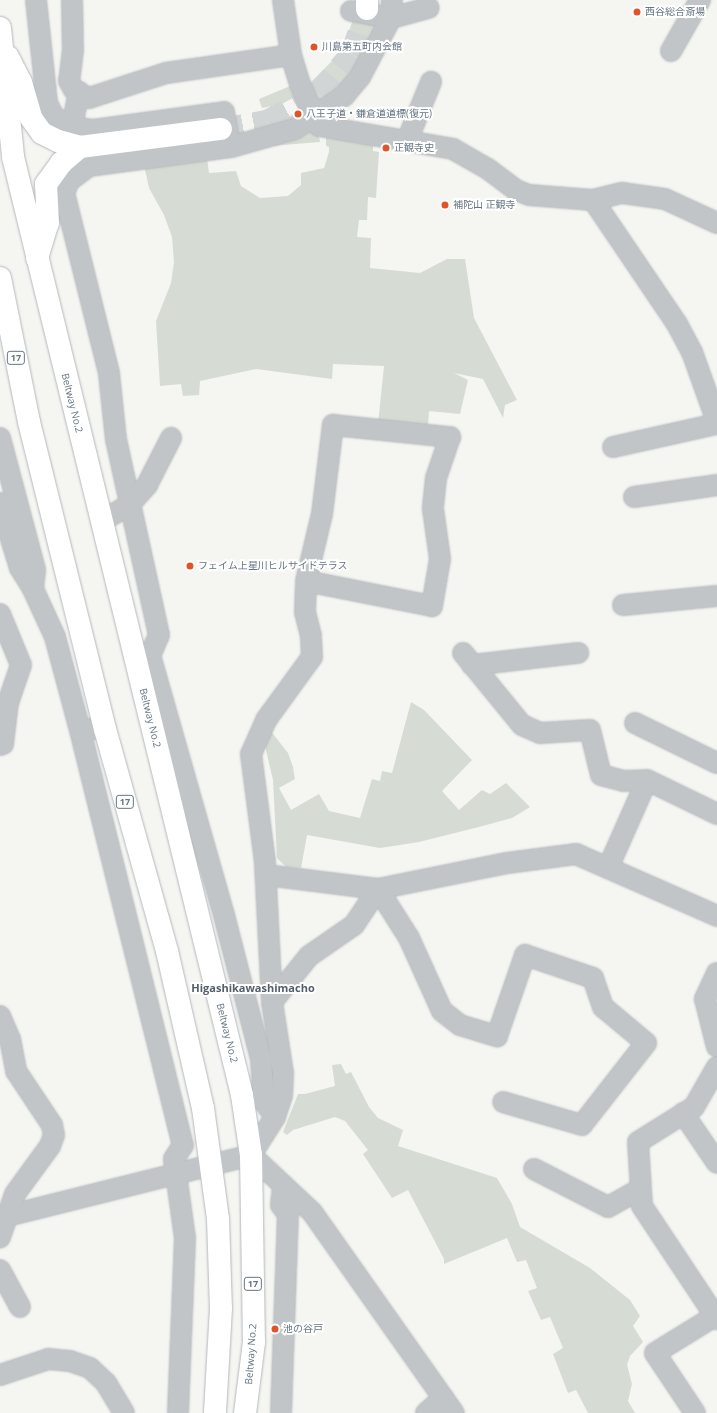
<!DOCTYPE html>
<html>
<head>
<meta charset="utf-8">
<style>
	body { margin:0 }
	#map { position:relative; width:717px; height:1413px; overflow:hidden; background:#f5f5f2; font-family:"Open Sans","Noto Sans JP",sans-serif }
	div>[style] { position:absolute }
	.green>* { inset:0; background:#d6dcd3 }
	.major-tunnel>* { height:22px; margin-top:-11px; transform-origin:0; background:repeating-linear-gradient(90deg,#d1d5d6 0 22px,transparent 0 33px) }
	.roads { filter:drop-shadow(0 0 1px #b4b8bc) drop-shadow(0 0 1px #b4b8bc) }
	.minor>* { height:20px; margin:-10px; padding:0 10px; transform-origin:10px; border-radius:10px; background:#c1c5c8 }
	.major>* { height:22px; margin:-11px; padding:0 11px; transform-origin:11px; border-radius:11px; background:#fff }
	.dots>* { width:11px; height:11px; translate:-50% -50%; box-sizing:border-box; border:2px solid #fff; border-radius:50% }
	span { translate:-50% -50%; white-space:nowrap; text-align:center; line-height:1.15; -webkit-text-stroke:4px #fff; paint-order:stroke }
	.shield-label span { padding:1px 3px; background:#fff; border:1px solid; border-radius:3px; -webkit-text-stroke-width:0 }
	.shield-label { font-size:9px; color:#657582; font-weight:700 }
	.poi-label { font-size:10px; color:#657582 }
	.left { translate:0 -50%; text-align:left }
	.street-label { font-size:10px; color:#657582 }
	.neighbourhood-label { font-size:11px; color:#535e68; font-weight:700 }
</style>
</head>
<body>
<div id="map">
	<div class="green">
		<div style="clip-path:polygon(354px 17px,380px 24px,355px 76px,316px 104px,308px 85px,335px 58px,345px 42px)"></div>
		<div style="clip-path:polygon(295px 84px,298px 95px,282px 104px,262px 108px,259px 99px)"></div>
		<div style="clip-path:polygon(301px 109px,297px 120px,268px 127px,266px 123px,287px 118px)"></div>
		<div style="clip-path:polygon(310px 131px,319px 136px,320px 142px,271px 146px)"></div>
		<div style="clip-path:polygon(326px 137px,373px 142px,373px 151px,379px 152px,376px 198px,368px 197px,367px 220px,359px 220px,357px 237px,371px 238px,370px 268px,420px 273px,447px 259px,465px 259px,474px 318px,517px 400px,505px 405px,503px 418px,483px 379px,454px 373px,468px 380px,460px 414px,429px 411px,428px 426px,378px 424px,384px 366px,333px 364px,332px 379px,256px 369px,200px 381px,199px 395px,183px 396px,181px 384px,160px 386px,156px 321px,171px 283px,174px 262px,172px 237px,164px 215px,149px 188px,144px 165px,207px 158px,209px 173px,236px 171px,241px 186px,260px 198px,288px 196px,301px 185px,301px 173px,324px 168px,329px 152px,329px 147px,326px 146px)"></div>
		<div style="clip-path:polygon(411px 702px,424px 710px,472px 760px,442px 791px,459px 810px,482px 790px,490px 794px,506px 783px,530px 807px,512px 818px,475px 828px,419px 842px,380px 848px,307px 835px,301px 868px,286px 867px,277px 858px,273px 780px,265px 746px,270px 730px,288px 753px,293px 767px,295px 779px,279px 788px,291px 810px,319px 794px,329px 811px,360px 818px,372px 779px,380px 781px,382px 771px,392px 773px)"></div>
		<div style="clip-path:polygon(341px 1064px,346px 1074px,351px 1072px,369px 1107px,378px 1118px,403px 1130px,398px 1146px,497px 1178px,512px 1204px,520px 1227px,590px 1268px,630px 1300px,640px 1316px,633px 1326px,643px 1342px,630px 1356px,627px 1365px,632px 1384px,628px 1401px,635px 1413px,588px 1413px,576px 1390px,568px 1393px,553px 1354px,563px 1348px,550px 1317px,541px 1320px,528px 1291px,537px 1288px,526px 1260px,517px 1262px,507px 1238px,444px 1264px,444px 1259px,408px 1190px,392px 1198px,363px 1154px,368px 1150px,345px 1121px,335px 1117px,293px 1130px,287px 1135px,283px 1132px,298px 1094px,305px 1094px,335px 1086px,332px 1065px)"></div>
	</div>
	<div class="major-tunnel">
		<div style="left:221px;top:129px;width:47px;rotate:-9.9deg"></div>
		<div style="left:267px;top:121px;width:58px;rotate:-28.8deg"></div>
		<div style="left:318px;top:93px;width:51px;rotate:-49.8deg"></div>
		<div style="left:351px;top:54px;width:48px;rotate:-70.4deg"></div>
	</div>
	<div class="roads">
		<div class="minor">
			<div style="left:36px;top:0;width:104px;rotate:83.9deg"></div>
			<div style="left:47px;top:103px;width:16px;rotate:63deg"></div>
			<div style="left:54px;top:117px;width:21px;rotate:29deg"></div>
			<div style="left:72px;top:127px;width:21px;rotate:8deg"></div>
			<div style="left:93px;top:130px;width:132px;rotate:-7.8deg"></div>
			<div style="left:224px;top:112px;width:34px;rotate:80deg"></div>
			<div style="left:72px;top:0;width:50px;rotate:88.9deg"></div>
			<div style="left:73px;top:50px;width:31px;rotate:97deg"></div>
			<div style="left:69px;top:81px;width:10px;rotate:61deg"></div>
			<div style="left:74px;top:90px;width:17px;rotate:28deg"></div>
			<div style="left:89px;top:98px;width:81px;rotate:-18deg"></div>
			<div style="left:166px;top:73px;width:126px;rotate:-8.2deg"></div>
			<div style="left:283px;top:0;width:56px;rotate:81.7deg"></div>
			<div style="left:291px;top:55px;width:30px;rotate:73deg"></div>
			<div style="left:300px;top:84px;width:46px;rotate:65.7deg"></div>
			<div style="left:319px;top:126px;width:136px;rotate:9.7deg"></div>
			<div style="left:453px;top:149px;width:40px;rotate:29.7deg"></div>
			<div style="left:488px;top:169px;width:35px;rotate:37deg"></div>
			<div style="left:516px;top:190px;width:14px;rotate:21deg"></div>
			<div style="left:529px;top:195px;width:64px;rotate:4.5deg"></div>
			<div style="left:593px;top:200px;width:30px;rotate:-14deg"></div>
			<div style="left:622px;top:193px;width:43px;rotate:7.9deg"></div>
			<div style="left:665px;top:199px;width:57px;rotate:24.8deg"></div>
			<div style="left:351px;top:11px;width:41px;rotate:9.9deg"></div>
			<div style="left:391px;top:18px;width:18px;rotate:-87deg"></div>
			<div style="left:671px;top:51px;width:59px;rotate:-60.4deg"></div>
			<div style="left:72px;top:127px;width:36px;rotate:-79deg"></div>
			<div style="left:407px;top:141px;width:64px;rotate:-67.9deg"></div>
			<div style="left:593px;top:200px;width:150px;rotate:55.9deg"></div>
			<div style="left:677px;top:324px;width:32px;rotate:62deg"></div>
			<div style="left:692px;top:352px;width:74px;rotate:70.3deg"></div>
			<div style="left:0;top:438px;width:137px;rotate:75.1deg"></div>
			<div style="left:35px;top:570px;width:19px;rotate:96deg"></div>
			<div style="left:613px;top:447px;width:107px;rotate:-12.5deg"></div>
			<div style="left:634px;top:497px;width:84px;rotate:-8.2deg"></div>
			<div style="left:0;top:503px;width:68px;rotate:72.9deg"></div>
			<div style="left:20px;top:568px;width:25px;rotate:58deg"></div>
			<div style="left:33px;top:589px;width:53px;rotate:65.4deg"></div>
			<div style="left:55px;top:637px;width:96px;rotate:75deg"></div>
			<div style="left:80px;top:730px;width:13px;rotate:-4deg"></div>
			<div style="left:101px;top:522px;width:36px;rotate:-32deg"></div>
			<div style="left:131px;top:503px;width:24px;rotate:-48deg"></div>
			<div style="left:147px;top:485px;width:53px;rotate:-62.9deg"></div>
			<div style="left:623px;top:605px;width:94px;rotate:-5.5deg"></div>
			<div style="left:0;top:614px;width:55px;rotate:67.6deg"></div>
			<div style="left:21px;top:665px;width:39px;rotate:109deg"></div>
			<div style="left:8px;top:702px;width:42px;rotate:96.8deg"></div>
			<div style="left:3px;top:744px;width:3px;rotate:162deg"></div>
			<div style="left:463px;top:653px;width:93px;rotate:50.7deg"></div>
			<div style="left:522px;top:725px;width:20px;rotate:24deg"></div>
			<div style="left:540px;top:733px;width:50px;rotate:-3.4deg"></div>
			<div style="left:590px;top:730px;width:46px;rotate:76.3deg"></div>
			<div style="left:601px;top:775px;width:23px;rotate:15deg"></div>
			<div style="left:623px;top:781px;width:24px;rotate:-2deg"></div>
			<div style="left:647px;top:780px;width:78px;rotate:25.9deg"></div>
			<div style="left:472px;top:665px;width:107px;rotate:-6.5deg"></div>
			<div style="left:635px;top:723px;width:91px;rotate:26deg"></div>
			<div style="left:80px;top:730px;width:428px;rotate:76.1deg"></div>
			<div style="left:183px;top:1145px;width:17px;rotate:123deg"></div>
			<div style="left:174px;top:1159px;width:80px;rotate:82.1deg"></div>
			<div style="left:185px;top:1238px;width:175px;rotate:92.3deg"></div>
			<div style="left:608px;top:868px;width:96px;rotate:-66.1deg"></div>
			<div style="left:266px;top:875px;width:113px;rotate:7.1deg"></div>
			<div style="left:378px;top:889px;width:58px;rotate:57.7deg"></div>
			<div style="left:409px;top:938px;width:80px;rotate:65.7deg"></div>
			<div style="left:442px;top:1011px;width:23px;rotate:38deg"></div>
			<div style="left:460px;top:1025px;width:39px;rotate:17deg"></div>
			<div style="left:497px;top:1036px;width:86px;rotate:-70.9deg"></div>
			<div style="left:525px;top:955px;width:72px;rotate:18.7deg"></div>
			<div style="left:593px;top:978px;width:31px;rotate:71deg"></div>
			<div style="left:603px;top:1007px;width:56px;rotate:39.9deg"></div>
			<div style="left:646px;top:1043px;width:104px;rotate:128deg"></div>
			<div style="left:582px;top:1125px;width:82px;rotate:-163.8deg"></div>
			<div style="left:717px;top:973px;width:29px;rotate:115deg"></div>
			<div style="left:705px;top:999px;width:49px;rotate:76deg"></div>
			<div style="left:272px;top:1002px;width:59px;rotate:-51.2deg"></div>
			<div style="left:309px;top:956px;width:55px;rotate:-34.6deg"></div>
			<div style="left:354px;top:925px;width:43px;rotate:-56.3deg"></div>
			<div style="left:378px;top:889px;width:132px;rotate:-11.4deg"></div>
			<div style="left:507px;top:863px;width:70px;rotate:-7.4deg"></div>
			<div style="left:576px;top:854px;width:154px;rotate:23.7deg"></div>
			<div style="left:0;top:1016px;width:25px;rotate:67deg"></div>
			<div style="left:10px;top:1039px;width:33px;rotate:79deg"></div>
			<div style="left:16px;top:1071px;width:65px;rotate:56.3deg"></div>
			<div style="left:52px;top:1125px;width:10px;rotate:79deg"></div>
			<div style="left:54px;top:1135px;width:12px;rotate:110deg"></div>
			<div style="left:50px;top:1146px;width:59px;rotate:126.1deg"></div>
			<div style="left:15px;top:1194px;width:46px;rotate:109.2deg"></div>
			<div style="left:717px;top:1067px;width:46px;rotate:119.9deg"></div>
			<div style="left:694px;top:1107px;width:66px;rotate:148deg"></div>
			<div style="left:638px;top:1142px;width:64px;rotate:86.4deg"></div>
			<div style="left:642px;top:1206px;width:136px;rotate:56.4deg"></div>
			<div style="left:683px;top:1113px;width:60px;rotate:55.8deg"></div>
			<div style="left:275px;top:1117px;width:19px;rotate:-125deg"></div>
			<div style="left:264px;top:1101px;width:42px;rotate:-94.1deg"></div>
			<div style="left:261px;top:1059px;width:149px;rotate:-104.4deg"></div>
			<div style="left:224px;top:915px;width:269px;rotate:-105.9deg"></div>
			<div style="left:150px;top:656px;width:23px;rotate:-67deg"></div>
			<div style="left:159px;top:635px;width:200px;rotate:-102.4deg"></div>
			<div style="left:116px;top:440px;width:67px;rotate:-96deg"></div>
			<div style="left:109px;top:373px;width:186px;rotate:-104deg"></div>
			<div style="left:64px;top:193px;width:13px;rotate:-67deg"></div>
			<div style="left:69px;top:181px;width:25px;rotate:-37deg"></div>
			<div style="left:89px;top:166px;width:143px;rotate:-7.6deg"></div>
			<div style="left:231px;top:147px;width:66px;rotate:-15.7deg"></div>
			<div style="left:295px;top:129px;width:59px;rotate:-34deg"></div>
			<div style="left:344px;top:96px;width:25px;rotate:-50deg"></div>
			<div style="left:360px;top:77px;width:67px;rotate:-62.3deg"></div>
			<div style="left:391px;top:18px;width:39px;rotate:-15deg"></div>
			<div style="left:251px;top:1155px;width:83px;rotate:43.1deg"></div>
			<div style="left:312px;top:1212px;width:246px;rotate:54.8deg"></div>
			<div style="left:534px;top:1169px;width:83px;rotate:27.2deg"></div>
			<div style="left:608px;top:1207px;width:37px;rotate:-29deg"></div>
			<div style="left:7px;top:1216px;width:252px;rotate:-14deg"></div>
			<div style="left:251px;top:1155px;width:45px;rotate:-57.7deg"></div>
			<div style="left:275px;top:1117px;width:23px;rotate:-72deg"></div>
			<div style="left:282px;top:1095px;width:22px;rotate:-87deg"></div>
			<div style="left:283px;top:1073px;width:72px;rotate:-98.8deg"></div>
			<div style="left:272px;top:1002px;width:140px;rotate:-92.9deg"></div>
			<div style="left:265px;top:862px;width:109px;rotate:-97.4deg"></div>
			<div style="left:251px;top:754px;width:37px;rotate:-66deg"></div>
			<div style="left:266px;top:720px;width:78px;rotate:-53.9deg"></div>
			<div style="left:312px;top:657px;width:21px;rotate:-93deg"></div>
			<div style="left:311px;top:636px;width:25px;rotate:-104deg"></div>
			<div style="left:305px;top:612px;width:31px;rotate:-88deg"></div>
			<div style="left:306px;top:581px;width:69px;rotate:-76.6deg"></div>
			<div style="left:322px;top:514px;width:90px;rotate:-83deg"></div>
			<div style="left:333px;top:425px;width:118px;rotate:5.9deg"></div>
			<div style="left:450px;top:437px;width:43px;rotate:108.9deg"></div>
			<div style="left:436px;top:478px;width:31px;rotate:96deg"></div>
			<div style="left:433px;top:509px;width:50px;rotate:82deg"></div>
			<div style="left:440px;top:559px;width:48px;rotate:99.7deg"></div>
			<div style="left:432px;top:606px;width:128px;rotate:-168.8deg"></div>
			<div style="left:0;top:1270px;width:42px;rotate:61.6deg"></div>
			<div style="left:0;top:1375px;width:51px;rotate:-18.4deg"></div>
			<div style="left:48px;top:1359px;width:22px;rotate:5deg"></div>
			<div style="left:70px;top:1361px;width:21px;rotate:19deg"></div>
			<div style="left:90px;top:1368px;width:22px;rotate:43deg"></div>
			<div style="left:106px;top:1383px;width:35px;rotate:59deg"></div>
			<div style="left:281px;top:1413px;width:199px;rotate:-88deg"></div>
			<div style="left:288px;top:1214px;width:11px;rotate:-128deg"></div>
			<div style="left:281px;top:1205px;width:20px;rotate:-84deg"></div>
			<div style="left:426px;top:1413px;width:23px;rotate:-41deg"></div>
			<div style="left:695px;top:1413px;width:72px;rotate:-123.7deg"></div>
			<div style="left:655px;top:1353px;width:70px;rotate:-31.7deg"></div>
		</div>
		<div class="major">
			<div style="left:367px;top:9px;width:9px;rotate:-90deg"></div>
			<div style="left:0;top:28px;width:130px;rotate:84.2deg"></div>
			<div style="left:13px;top:157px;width:966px;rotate:76.28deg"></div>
			<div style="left:242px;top:1095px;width:61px;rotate:81.5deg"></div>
			<div style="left:251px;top:1155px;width:187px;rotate:89.1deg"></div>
			<div style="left:254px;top:1342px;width:72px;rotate:97.2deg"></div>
			<div style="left:8px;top:57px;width:28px;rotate:63deg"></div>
			<div style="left:21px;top:82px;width:37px;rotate:74deg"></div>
			<div style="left:31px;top:118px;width:19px;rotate:54deg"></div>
			<div style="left:42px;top:133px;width:18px;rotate:27deg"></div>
			<div style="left:58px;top:141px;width:23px;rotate:15deg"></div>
			<div style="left:80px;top:147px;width:142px;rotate:-7.3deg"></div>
			<div style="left:37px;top:258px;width:37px;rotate:-73deg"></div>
			<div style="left:48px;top:223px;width:39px;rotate:-93deg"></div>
			<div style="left:46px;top:184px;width:26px;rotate:-54deg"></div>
			<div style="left:61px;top:163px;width:25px;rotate:-40deg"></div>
			<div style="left:0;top:278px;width:147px;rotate:78.6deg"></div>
			<div style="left:29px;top:422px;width:316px;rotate:76.1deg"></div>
			<div style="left:105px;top:729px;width:230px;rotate:74.4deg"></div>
			<div style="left:167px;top:951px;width:161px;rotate:77.1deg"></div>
			<div style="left:203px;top:1108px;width:112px;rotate:82.3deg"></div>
			<div style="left:218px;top:1219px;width:89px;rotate:88.1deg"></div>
			<div style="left:221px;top:1308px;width:105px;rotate:93.3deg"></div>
		</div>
	</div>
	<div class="dots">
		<div style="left:637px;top:12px;background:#df5429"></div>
		<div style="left:314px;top:47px;background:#df5429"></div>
		<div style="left:298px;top:114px;background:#df5429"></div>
		<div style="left:386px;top:148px;background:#df5429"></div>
		<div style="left:445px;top:205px;background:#df5429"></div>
		<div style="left:190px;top:566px;background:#df5429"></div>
		<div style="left:275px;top:1329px;background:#df5429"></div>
	</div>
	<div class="shield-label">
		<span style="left:16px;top:358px">17</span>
		<span style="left:125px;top:802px">17</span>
		<span style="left:253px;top:1284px">17</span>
	</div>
	<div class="poi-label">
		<span class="left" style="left:645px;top:12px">西谷総合斎場</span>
		<span class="left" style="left:322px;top:47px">川島第五町内会館</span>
		<span class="left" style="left:306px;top:114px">八王子道・鎌倉道道標(復元)</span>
		<span class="left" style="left:394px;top:148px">正観寺史</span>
		<span class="left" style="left:453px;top:205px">補陀山 正観寺</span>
		<span class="left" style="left:198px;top:566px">フェイム上星川ヒルサイドテラス</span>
		<span class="left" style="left:283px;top:1329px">池の谷戸</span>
	</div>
	<div class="street-label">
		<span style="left:72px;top:403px;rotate:76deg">Beltway No.2</span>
		<span style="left:150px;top:718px;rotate:76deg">Beltway No.2</span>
		<span style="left:227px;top:1033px;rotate:76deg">Beltway No.2</span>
		<span style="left:251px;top:1354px;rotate:-86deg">Beltway No.2</span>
	</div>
	<div class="neighbourhood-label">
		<span style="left:253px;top:988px">Higashikawashimacho</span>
	</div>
</div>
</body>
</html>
